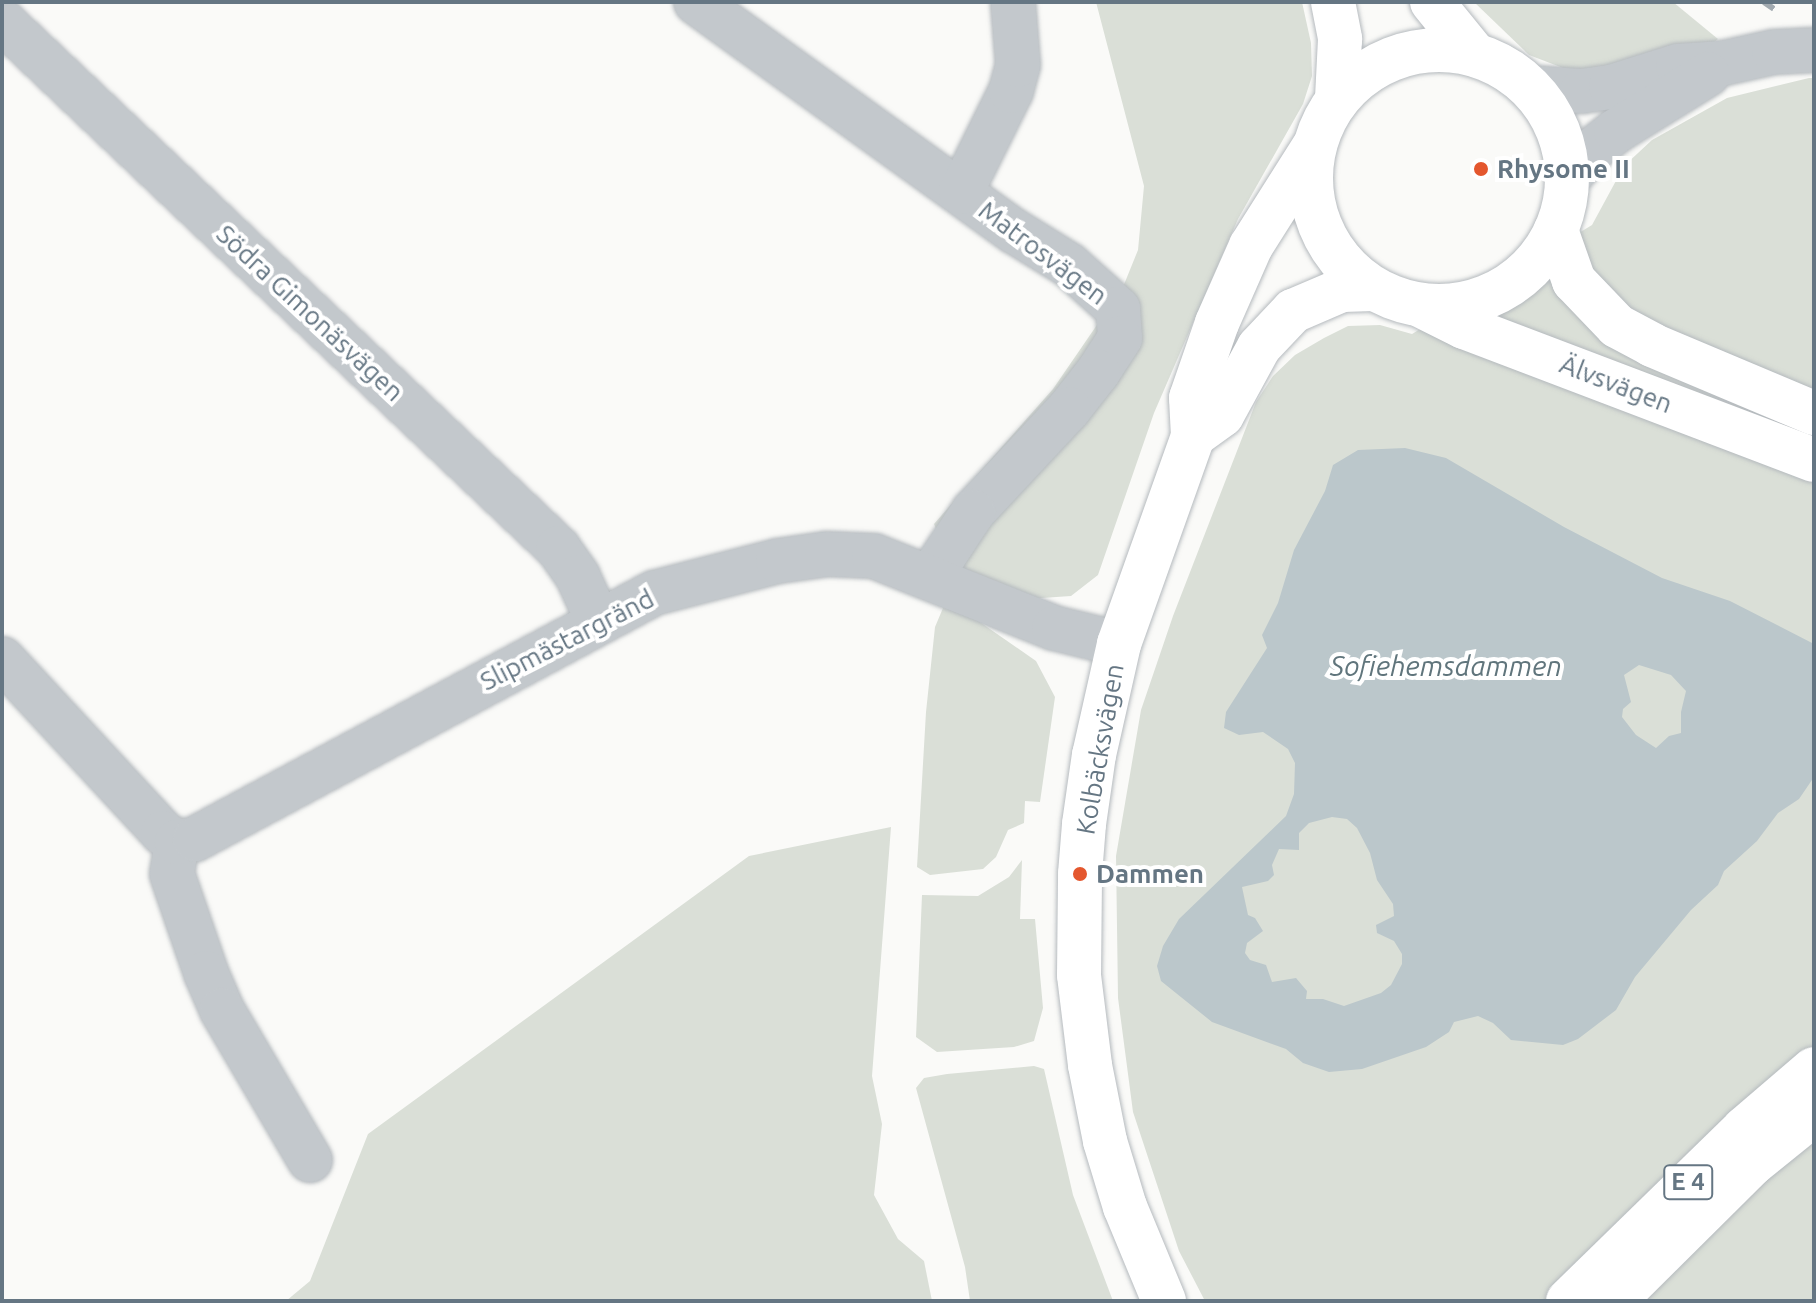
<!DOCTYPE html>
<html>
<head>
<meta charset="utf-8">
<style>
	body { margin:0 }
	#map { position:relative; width:1816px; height:1303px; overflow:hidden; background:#fafaf8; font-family:Ubuntu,sans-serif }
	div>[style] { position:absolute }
	.green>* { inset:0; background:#dadfd7 }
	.water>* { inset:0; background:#bbc7cb }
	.roads { filter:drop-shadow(0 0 2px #b5babe) drop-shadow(0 0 2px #b5babe) }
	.minor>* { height:44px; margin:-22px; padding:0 22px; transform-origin:22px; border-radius:22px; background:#c3c8cc }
	.major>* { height:44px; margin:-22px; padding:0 22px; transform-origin:22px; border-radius:22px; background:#fff }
	.major>.ring { margin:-22px; padding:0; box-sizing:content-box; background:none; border:44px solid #fff; border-radius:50% }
	.highway>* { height:44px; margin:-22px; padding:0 22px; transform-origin:22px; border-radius:22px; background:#fff }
	.rail>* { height:6px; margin-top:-3px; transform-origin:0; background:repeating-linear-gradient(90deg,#a2aab0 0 12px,transparent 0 18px) }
	.dots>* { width:22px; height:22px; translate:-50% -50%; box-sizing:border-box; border:4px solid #fff; border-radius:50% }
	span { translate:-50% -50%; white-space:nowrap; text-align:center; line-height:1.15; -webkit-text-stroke:8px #fff; paint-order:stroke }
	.shield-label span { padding:2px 6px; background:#fff; border:2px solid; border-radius:6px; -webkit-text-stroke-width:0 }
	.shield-label { font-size:24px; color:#657683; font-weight:700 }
	.poi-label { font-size:26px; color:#657683; font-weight:700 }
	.left { translate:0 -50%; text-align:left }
	.street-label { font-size:26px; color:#657683 }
	.water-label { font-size:28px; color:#60757c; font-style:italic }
	.frame { position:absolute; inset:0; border:4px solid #657683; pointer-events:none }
</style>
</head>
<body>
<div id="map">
	<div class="green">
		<div style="clip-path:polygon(1096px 2px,1302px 2px,1311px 43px,1312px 76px,1303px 104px,1238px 219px,1154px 413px,1098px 575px,1071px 596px,1027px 599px,953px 569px,934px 524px,1053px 389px,1123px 287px,1138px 250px,1144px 186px)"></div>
		<div style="clip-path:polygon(1474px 2px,1673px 2px,1718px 39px,1703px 51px,1571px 71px,1529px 55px)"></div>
		<div style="clip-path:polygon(1809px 78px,1814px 78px,1814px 1301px,1205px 1301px,1179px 1251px,1133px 1112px,1118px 998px,1116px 856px,1141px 710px,1173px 616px,1256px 402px,1273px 376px,1295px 355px,1324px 338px,1348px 326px,1380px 325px,1412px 334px,1592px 225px,1624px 166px,1652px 140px,1727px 98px)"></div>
		<div style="clip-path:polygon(943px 608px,964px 611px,1036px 661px,1055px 697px,1040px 802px,1025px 801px,1024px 823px,1008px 830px,996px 857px,983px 869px,930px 875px,917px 867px,926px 712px,935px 627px)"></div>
		<div style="clip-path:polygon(891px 827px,872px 1076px,882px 1124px,874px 1195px,898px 1239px,924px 1261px,932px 1301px,286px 1301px,310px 1281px,368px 1134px,749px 856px)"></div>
		<div style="clip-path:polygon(1022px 860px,1020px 919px,1035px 919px,1043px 1008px,1034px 1041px,1014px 1047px,937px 1052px,916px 1037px,922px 895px,978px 896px,1009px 877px)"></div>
		<div style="clip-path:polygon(1034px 1066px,1044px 1069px,1073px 1195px,1113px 1301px,970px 1301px,965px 1267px,916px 1088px,924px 1078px,947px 1074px)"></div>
	</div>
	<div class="water">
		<div style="clip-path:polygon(evenodd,1405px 448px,1446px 458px,1564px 527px,1662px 578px,1730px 601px,1814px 644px,1814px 777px,1799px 799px,1778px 813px,1757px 841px,1724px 871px,1718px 885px,1691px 910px,1635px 977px,1616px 1010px,1578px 1039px,1563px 1045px,1511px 1040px,1493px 1023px,1478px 1016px,1454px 1022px,1449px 1032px,1426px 1047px,1362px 1069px,1329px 1072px,1303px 1063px,1286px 1049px,1212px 1022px,1161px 981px,1157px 966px,1163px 946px,1179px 919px,1286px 816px,1294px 794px,1295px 763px,1288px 749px,1263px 732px,1239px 735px,1224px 728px,1226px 712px,1267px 648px,1262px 635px,1278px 603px,1294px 550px,1325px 491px,1333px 465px,1358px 450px,1405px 448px,1639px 665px,1671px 675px,1686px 691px,1681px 712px,1681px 733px,1669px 736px,1656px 748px,1636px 735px,1622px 717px,1623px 709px,1631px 702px,1624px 675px,1639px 665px,1405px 448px,1332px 817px,1347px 819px,1357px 828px,1370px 853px,1377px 880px,1393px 904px,1394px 916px,1376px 925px,1377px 933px,1394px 941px,1402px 954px,1402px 964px,1391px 985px,1381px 993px,1344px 1006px,1323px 999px,1306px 999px,1307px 991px,1296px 978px,1272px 982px,1266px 965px,1250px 960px,1245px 953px,1247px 943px,1263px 931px,1255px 918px,1248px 915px,1242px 887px,1268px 881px,1274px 875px,1272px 865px,1279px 849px,1299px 850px,1299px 833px,1309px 823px,1332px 817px)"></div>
	</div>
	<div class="roads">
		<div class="minor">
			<div style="left:696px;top:2px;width:392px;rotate:35.8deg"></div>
			<div style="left:1014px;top:231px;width:65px;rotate:31.7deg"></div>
			<div style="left:1069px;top:265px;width:66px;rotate:41.9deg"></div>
			<div style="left:1118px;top:309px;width:29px;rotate:86deg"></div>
			<div style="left:1120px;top:338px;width:40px;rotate:122.9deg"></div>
			<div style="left:1098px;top:372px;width:47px;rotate:128.1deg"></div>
			<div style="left:1069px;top:409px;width:141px;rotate:133deg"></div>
			<div style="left:973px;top:512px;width:78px;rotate:123.5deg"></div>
			<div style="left:2px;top:21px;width:766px;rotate:43.47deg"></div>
			<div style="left:558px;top:548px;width:35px;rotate:55deg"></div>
			<div style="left:578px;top:577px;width:48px;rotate:65.6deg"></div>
			<div style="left:1530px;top:88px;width:52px;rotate:3.3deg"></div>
			<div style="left:1582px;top:91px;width:29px;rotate:-8deg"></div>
			<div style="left:1611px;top:87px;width:70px;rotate:-17.4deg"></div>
			<div style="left:1678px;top:66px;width:46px;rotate:-3.7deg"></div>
			<div style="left:1724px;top:63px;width:51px;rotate:-12.4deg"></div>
			<div style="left:1774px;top:52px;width:40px;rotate:-2.9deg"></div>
			<div style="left:1567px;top:179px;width:38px;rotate:-49deg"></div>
			<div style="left:1592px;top:150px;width:31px;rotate:-38deg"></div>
			<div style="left:1616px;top:131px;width:108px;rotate:-31.8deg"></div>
			<div style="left:961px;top:192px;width:113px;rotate:-63.7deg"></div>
			<div style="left:1011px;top:91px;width:27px;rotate:-75deg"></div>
			<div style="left:1018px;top:65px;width:63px;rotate:-94.5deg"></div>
			<div style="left:2px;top:659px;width:237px;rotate:47.2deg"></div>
			<div style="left:163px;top:833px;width:17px;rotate:33deg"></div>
			<div style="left:177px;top:842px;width:32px;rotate:99deg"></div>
			<div style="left:172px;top:874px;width:105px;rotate:71deg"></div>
			<div style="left:206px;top:973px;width:40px;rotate:66.6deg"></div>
			<div style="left:222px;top:1010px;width:174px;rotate:59.6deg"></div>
			<div style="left:177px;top:842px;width:18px;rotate:-9deg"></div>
			<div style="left:195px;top:839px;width:521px;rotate:-28.19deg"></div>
			<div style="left:654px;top:593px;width:128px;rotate:-14.5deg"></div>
			<div style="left:778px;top:561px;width:49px;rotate:-8.1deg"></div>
			<div style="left:827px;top:554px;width:47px;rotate:2.4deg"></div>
			<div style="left:874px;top:556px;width:194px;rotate:21.8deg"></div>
			<div style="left:1054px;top:628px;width:67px;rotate:13.8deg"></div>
		</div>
		<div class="major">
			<div style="left:1333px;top:2px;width:38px;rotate:79deg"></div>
			<div style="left:1340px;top:39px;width:60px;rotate:92.9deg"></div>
			<div style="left:1432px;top:2px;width:68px;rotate:50.9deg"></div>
			<div class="ring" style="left:1311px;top:50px;width:212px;height:212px"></div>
			<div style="left:1556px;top:230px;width:54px;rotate:70.6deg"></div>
			<div style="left:1574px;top:281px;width:62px;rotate:46.3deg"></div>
			<div style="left:1617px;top:326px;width:40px;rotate:28deg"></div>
			<div style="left:1652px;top:345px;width:176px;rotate:22.8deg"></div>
			<div style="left:1422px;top:306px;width:47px;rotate:26.6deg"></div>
			<div style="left:1464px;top:327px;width:374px;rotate:20.8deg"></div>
			<div style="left:1193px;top:436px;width:36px;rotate:-36deg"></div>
			<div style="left:1222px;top:415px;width:77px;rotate:-61.4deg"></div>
			<div style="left:1259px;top:347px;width:50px;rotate:-46.6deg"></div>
			<div style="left:1293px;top:311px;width:53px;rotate:-23.2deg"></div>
			<div style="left:1342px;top:290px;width:31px;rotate:-2deg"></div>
			<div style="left:1164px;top:1301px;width:102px;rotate:-112.5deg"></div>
			<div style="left:1125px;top:1207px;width:69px;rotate:-106.9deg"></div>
			<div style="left:1105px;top:1141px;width:77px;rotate:-101.2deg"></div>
			<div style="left:1090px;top:1065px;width:91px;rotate:-97deg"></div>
			<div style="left:1079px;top:975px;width:101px;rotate:-89.4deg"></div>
			<div style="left:1080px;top:874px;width:50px;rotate:-85.4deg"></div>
			<div style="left:1084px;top:824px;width:70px;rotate:-81.8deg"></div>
			<div style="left:1094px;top:755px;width:114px;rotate:-77.3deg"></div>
			<div style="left:1119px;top:644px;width:221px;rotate:-70.4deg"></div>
			<div style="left:1193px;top:436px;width:38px;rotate:-93deg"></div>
			<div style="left:1191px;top:398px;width:79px;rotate:-70.9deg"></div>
			<div style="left:1217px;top:323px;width:84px;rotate:-66.2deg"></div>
			<div style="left:1251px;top:246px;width:116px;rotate:-57.7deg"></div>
		</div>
		<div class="highway">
			<div style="left:1568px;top:1301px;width:246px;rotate:-44.3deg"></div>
			<div style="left:1744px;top:1129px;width:92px;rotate:-40.6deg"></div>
			<div style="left:1614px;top:1301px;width:194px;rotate:-44.8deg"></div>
			<div style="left:1752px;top:1164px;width:80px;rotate:-38.9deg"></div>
		</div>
	</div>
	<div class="rail">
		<div style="left:1764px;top:2px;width:12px;rotate:35deg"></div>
	</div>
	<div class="dots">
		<div style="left:1481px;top:169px;background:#e4572e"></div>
		<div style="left:1080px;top:874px;background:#e4572e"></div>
	</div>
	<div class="shield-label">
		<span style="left:1688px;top:1182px">E 4</span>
	</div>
	<div class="poi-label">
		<span class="left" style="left:1497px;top:169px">Rhysome II</span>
		<span class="left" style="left:1096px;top:874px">Dammen</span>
	</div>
	<div class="street-label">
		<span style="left:1043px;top:253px;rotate:37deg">Matrosvägen</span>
		<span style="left:310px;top:313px;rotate:43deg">Södra Gimonäsvägen</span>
		<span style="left:1616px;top:384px;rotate:21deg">Älvsvägen</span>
		<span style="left:567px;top:640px;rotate:-27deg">Slipmästargränd</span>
		<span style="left:1100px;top:749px;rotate:-80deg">Kolbäcksvägen</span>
	</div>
	<div class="water-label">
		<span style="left:1446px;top:666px">Sofiehemsdammen</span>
	</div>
	<div class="frame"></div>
</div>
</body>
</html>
